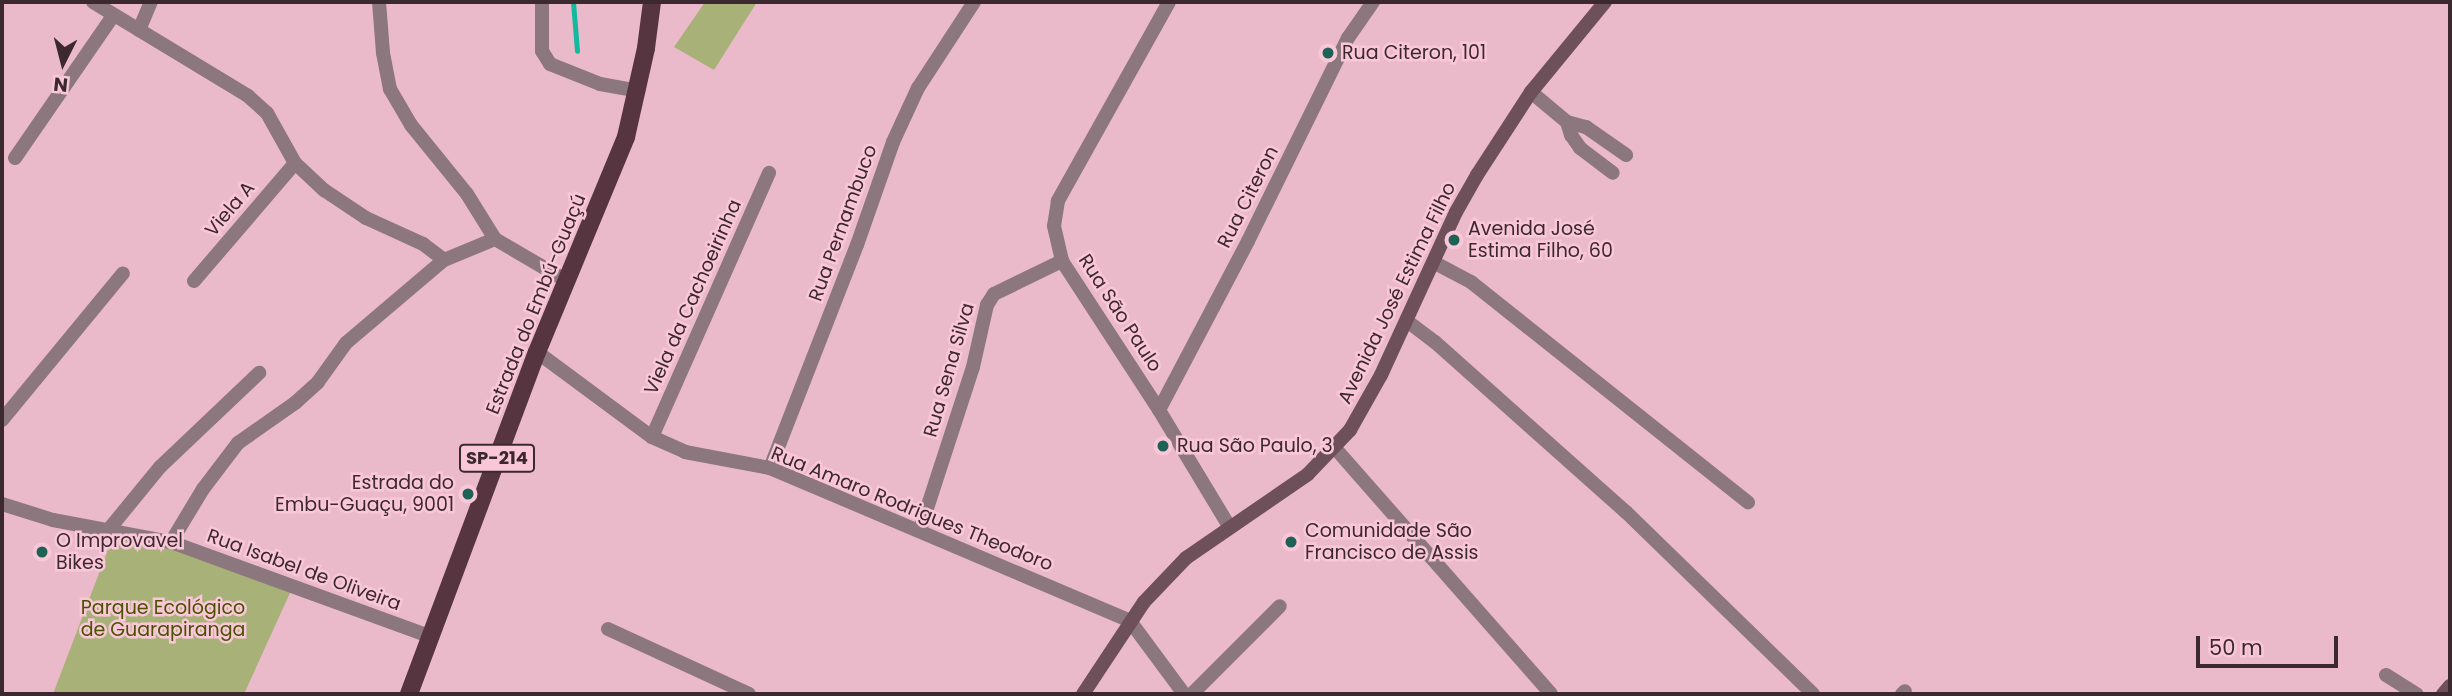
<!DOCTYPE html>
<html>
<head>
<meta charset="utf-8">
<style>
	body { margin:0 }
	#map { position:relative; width:2452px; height:696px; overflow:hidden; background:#ebbaca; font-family:Poppins,sans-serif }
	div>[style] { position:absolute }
	.green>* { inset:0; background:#a7b178 }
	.stream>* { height:5px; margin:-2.5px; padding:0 2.5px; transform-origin:2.5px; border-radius:2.5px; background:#12b99e }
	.street>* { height:14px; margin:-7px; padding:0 7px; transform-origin:7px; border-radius:7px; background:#8c777e }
	.secondary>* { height:14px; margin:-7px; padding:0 7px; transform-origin:7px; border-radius:7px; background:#6d505a }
	.primary>* { height:18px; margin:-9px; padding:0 9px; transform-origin:9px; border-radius:9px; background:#563440 }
	.dots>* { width:19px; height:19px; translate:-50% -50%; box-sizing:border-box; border:4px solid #f9c7d7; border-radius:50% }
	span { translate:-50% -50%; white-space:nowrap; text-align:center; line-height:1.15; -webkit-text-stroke:5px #f9c7d7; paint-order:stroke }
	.shield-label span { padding:2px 5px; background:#f9c7d7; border:2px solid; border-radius:5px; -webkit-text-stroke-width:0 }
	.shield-label { font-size:18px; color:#3c2930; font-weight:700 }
	.poi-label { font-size:19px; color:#3c2930 }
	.left { translate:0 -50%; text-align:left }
	.right { translate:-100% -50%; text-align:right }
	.street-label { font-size:19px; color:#3c2930 }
	.park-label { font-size:19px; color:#495201 }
	.frame { position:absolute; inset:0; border:4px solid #3c2930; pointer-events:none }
	.north { position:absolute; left:28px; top:28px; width:70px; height:70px; -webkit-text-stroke:5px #f9c7d7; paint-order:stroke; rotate:186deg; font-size:19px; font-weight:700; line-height:28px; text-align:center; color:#3c2930 }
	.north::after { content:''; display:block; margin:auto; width:24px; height:32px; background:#3c2930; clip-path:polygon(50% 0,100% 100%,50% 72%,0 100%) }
	.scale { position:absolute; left:2196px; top:636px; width:142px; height:32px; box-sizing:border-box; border:4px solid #3c2930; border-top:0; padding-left:9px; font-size:21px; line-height:24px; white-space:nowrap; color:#3c2930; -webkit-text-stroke:5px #f9c7d7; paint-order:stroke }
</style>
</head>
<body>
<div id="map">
	<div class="green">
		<div style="clip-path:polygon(705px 2px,757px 2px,714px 70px,674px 47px)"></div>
		<div style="clip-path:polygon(114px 534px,171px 542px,265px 575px,290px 593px,244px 694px,53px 694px)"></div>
	</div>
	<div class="stream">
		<div style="left:573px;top:2px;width:49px;rotate:85.3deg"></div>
	</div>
	<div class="street">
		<div style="left:93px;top:2px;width:181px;rotate:31.2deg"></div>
		<div style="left:248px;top:96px;width:25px;rotate:42deg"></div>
		<div style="left:267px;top:113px;width:57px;rotate:60.8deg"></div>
		<div style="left:295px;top:163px;width:40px;rotate:43deg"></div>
		<div style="left:324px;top:190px;width:50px;rotate:33.7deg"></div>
		<div style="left:366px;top:218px;width:63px;rotate:24.5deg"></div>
		<div style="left:423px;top:244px;width:26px;rotate:37deg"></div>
		<div style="left:379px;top:2px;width:51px;rotate:85.5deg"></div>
		<div style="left:383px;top:53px;width:37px;rotate:79deg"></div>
		<div style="left:390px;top:89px;width:42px;rotate:59.7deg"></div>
		<div style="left:411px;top:125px;width:89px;rotate:50.9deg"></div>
		<div style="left:467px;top:194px;width:53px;rotate:58.1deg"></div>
		<div style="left:495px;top:239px;width:83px;rotate:30.3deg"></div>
		<div style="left:542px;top:2px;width:49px;rotate:90deg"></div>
		<div style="left:542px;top:51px;width:15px;rotate:58deg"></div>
		<div style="left:550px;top:64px;width:54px;rotate:21.8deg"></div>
		<div style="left:600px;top:84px;width:39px;rotate:10deg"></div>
		<div style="left:1169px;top:2px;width:228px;rotate:119.2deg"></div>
		<div style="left:1058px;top:201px;width:25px;rotate:99deg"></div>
		<div style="left:1054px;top:226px;width:36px;rotate:77deg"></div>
		<div style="left:1062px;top:261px;width:178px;rotate:56.9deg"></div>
		<div style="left:1159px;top:410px;width:135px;rotate:58.9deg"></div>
		<div style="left:139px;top:30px;width:30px;rotate:-67deg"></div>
		<div style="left:1531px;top:92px;width:47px;rotate:39.8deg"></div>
		<div style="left:1567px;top:122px;width:20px;rotate:15deg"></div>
		<div style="left:1586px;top:127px;width:49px;rotate:35deg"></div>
		<div style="left:1567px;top:122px;width:14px;rotate:73deg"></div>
		<div style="left:1571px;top:135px;width:16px;rotate:55deg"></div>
		<div style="left:1580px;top:148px;width:41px;rotate:37.1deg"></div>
		<div style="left:15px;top:158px;width:173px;rotate:-55.4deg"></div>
		<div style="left:1435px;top:263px;width:41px;rotate:27.8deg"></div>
		<div style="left:1471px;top:282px;width:354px;rotate:38.5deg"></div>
		<div style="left:194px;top:281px;width:155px;rotate:-49.4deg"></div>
		<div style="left:1407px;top:321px;width:35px;rotate:37deg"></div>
		<div style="left:1435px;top:342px;width:256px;rotate:41.7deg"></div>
		<div style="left:1626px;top:512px;width:261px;rotate:44.2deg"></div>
		<div style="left:537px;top:352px;width:143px;rotate:36.5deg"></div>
		<div style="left:652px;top:437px;width:36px;rotate:24deg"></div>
		<div style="left:685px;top:452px;width:86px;rotate:10.7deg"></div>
		<div style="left:770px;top:468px;width:391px;rotate:23deg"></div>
		<div style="left:1130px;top:621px;width:91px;rotate:53.5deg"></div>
		<div style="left:1159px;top:410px;width:191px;rotate:-62.2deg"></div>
		<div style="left:1248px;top:241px;width:226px;rotate:-63.8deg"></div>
		<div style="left:1348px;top:38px;width:44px;rotate:-55.2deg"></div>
		<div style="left:2px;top:420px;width:190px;rotate:-50.5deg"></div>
		<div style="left:652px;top:437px;width:289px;rotate:-66.1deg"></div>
		<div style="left:1335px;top:448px;width:327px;rotate:48.7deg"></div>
		<div style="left:770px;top:468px;width:239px;rotate:-68.7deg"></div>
		<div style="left:857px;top:245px;width:109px;rotate:-70.7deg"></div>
		<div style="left:893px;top:142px;width:60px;rotate:-65.2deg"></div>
		<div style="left:918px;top:88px;width:103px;rotate:-56.9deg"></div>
		<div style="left:2px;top:504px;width:53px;rotate:17.4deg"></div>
		<div style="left:53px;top:520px;width:120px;rotate:10.6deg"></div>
		<div style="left:171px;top:542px;width:275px;rotate:20deg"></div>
		<div style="left:110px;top:528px;width:79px;rotate:-50.7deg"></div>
		<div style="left:160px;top:467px;width:137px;rotate:-43.5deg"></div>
		<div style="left:920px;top:530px;width:171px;rotate:-72deg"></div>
		<div style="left:973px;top:367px;width:64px;rotate:-77.3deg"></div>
		<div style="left:987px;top:305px;width:13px;rotate:-58deg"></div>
		<div style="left:994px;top:294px;width:76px;rotate:-25.9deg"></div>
		<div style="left:171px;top:542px;width:62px;rotate:-58.9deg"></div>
		<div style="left:203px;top:489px;width:58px;rotate:-52.7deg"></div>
		<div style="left:238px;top:443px;width:70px;rotate:-35.1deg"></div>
		<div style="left:295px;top:403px;width:31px;rotate:-42deg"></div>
		<div style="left:318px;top:382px;width:48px;rotate:-54.3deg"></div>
		<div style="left:346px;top:343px;width:128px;rotate:-40.3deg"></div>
		<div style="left:444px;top:260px;width:55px;rotate:-22.4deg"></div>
		<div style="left:608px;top:629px;width:155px;rotate:24.7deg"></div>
		<div style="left:2386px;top:675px;width:36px;rotate:32deg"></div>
		<div style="left:1192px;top:694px;width:124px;rotate:-45deg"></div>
		<div style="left:1902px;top:694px;width:4px;rotate:-45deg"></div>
	</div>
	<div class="secondary">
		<div style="left:1083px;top:694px;width:110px;rotate:-56.5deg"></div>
		<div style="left:1144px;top:602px;width:61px;rotate:-46.3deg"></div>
		<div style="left:1186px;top:558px;width:148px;rotate:-34.5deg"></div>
		<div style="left:1308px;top:474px;width:61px;rotate:-46.3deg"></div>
		<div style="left:1350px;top:430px;width:63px;rotate:-60.6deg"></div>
		<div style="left:1381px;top:375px;width:179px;rotate:-65.3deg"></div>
		<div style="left:1456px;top:212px;width:43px;rotate:-60.4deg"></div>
		<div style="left:1477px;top:175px;width:99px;rotate:-57deg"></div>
		<div style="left:1531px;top:92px;width:117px;rotate:-50.6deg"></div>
		<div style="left:2443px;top:694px;width:11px;rotate:-49deg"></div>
	</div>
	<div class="primary">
		<div style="left:409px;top:694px;width:365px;rotate:-69.5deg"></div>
		<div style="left:537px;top:352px;width:233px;rotate:-67.5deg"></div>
		<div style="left:626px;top:137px;width:91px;rotate:-77.3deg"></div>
		<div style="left:646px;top:48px;width:46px;rotate:-82.6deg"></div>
	</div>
	<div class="dots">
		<div style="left:1328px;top:53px;background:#1d6254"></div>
		<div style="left:1454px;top:240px;background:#1d6254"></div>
		<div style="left:1163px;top:446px;background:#1d6254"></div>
		<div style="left:468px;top:494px;background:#1d6254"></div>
		<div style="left:1291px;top:542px;background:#1d6254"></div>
		<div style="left:42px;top:552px;background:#1d6254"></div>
	</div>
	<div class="shield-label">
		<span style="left:497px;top:458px">SP-214</span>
	</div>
	<div class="poi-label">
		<span class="left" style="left:1342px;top:53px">Rua Citeron, 101</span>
		<span class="left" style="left:1468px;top:240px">Avenida José<br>Estima Filho, 60</span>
		<span class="left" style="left:1177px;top:446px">Rua São Paulo, 3</span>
		<span class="right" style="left:454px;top:494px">Estrada do<br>Embu-Guaçu, 9001</span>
		<span class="left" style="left:1305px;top:542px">Comunidade São<br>Francisco de Assis</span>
		<span class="left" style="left:56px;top:552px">O Improvavel<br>Bikes</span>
	</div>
	<div class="street-label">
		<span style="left:1248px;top:197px;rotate:-63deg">Rua Citeron</span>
		<span style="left:230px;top:209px;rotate:-50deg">Viela A</span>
		<span style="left:843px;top:223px;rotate:-70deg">Rua Pernambuco</span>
		<span style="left:1397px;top:293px;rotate:-64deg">Avenida José Estima Filho</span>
		<span style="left:693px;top:297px;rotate:-66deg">Viela da Cachoeirinha</span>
		<span style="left:536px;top:304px;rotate:-68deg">Estrada do Embú-Guaçú</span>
		<span style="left:1120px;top:313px;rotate:57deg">Rua São Paulo</span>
		<span style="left:949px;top:370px;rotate:-74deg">Rua Sena Silva</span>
		<span style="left:912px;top:509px;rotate:22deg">Rua Amaro Rodrigues Theodoro</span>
		<span style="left:304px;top:570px;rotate:20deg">Rua Isabel de Oliveira</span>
	</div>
	<div class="park-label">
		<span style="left:163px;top:619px">Parque Ecológico<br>de Guarapiranga</span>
	</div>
	<div class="frame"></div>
	<div class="north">N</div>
	<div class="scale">50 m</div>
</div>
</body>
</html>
